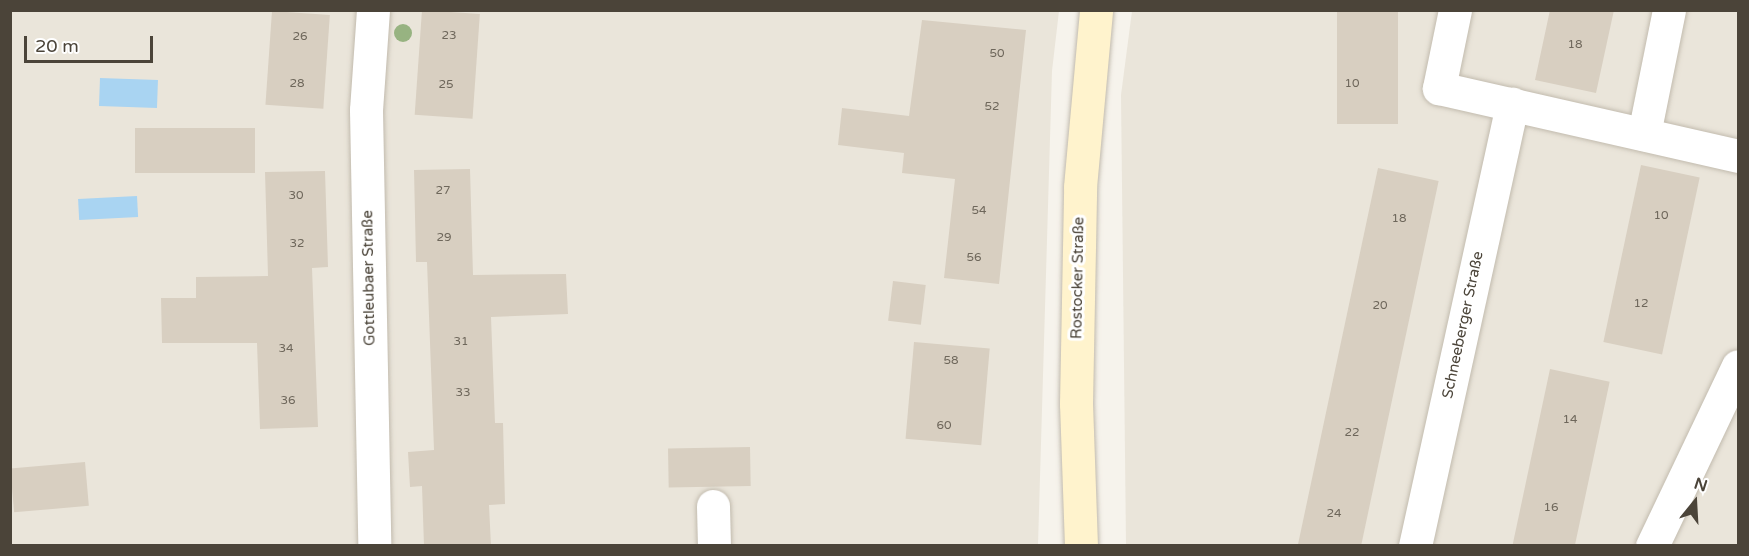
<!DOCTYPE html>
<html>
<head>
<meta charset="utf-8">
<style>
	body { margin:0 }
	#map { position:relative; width:1749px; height:556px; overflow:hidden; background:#f6f3ec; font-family:"Varela Round",sans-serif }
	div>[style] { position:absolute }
	.residential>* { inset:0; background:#eae5da }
	.water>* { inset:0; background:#a9d4f2; transform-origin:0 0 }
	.building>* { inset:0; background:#d8cfc1; transform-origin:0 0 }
	.roads { filter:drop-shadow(0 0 2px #c2bbae) drop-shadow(0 0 2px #c2bbae) }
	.street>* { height:33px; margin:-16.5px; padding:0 16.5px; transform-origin:16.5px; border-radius:16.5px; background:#fff }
	.secondary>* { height:33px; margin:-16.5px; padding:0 16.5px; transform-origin:16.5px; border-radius:16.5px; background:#fff3cd }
	.trees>* { width:18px; height:18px; margin:-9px; border-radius:50%; background:#97b381 }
	span { translate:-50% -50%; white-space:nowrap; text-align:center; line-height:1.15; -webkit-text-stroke:6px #fff; paint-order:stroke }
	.number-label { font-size:12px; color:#6e675b }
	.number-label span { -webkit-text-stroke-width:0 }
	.street-label { font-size:15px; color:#4b4439 }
	.frame { position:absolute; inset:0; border:12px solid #4b4439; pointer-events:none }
	.north { position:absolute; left:1665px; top:472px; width:60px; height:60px; -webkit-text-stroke:4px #fff; paint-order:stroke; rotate:18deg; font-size:16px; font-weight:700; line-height:24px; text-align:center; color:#4b4439 }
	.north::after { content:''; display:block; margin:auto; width:21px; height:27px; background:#4b4439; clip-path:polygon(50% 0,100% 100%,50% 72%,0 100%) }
	.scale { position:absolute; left:24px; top:36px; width:129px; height:27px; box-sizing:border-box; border:3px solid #4b4439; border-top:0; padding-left:8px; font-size:18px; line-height:21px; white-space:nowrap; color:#4b4439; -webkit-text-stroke:4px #fff; paint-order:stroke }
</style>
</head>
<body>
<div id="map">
	<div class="residential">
		<div style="clip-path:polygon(10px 11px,1059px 11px,1052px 71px,1038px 545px,11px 545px)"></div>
		<div style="clip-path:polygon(1132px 11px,1738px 11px,1738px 545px,1126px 545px,1121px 95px)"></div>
	</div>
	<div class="water">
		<div style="left:100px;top:78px;width:58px;height:28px;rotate:2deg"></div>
		<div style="left:137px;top:196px;width:21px;height:59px;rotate:87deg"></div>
	</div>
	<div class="building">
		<div style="left:422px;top:10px;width:58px;height:105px;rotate:4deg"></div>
		<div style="left:1337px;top:10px;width:61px;height:114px"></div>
		<div style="clip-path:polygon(1550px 10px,1614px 10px,1596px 93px,1535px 80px)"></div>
		<div style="left:272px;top:11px;width:58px;height:94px;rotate:4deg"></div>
		<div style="clip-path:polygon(922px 20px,1026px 30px,999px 284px,944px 278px,955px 179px,902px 173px,904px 153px,838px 145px,842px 108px,909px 116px)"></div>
		<div style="left:135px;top:128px;width:120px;height:45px"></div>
		<div style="left:1641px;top:165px;width:60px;height:181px;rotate:12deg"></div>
		<div style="left:1378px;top:168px;width:62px;height:387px;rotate:12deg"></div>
		<div style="clip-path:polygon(470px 169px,473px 275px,566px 274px,568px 314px,491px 317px,495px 423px,503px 423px,505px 504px,489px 505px,491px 546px,424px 546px,422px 486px,410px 487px,408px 452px,434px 450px,427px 262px,416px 262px,414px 170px)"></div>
		<div style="clip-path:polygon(325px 171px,328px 267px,312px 268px,318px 427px,260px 429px,257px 343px,162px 343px,161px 298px,196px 298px,196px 277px,268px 276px,265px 172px)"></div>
		<div style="left:893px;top:281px;width:33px;height:40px;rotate:7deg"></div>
		<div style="left:914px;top:342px;width:76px;height:97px;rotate:5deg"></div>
		<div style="left:1550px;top:369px;width:61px;height:181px;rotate:12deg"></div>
		<div style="left:750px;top:447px;width:39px;height:82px;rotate:89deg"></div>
		<div style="left:85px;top:462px;width:44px;height:75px;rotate:85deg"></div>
	</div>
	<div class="roads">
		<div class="street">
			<div style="left:373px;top:10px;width:100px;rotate:94deg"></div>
			<div style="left:366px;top:110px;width:436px;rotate:88.9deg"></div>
			<div style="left:1455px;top:10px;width:80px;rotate:101.6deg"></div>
			<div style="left:1439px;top:88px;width:307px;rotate:12.8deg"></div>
			<div style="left:1644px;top:134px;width:126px;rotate:-78.6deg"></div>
			<div style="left:713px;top:506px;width:40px;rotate:88.6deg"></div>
			<div style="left:1415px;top:546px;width:453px;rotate:-77.6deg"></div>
			<div style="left:1652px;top:546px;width:199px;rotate:-64.5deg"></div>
		</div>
		<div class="secondary">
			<div style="left:1081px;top:546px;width:142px;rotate:-92deg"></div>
			<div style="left:1076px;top:404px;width:217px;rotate:-88.9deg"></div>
			<div style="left:1080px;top:187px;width:178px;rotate:-84.8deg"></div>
		</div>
	</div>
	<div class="trees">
		<div style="left:403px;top:33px"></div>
	</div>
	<div class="number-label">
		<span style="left:449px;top:36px">23</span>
		<span style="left:300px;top:37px">26</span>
		<span style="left:1575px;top:45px">18</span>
		<span style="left:997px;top:54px">50</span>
		<span style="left:297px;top:84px">28</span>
		<span style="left:1352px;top:84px">10</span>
		<span style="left:446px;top:85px">25</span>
		<span style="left:992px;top:107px">52</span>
		<span style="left:443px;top:191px">27</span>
		<span style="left:296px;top:196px">30</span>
		<span style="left:979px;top:211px">54</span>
		<span style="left:1661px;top:216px">10</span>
		<span style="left:1399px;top:219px">18</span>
		<span style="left:444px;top:238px">29</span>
		<span style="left:297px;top:244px">32</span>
		<span style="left:974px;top:258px">56</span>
		<span style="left:1641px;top:304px">12</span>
		<span style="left:1380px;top:306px">20</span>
		<span style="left:461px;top:342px">31</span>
		<span style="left:286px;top:349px">34</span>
		<span style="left:951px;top:361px">58</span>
		<span style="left:463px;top:393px">33</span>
		<span style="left:288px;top:401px">36</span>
		<span style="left:1570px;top:420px">14</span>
		<span style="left:944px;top:426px">60</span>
		<span style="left:1352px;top:433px">22</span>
		<span style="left:1551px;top:508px">16</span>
		<span style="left:1334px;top:514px">24</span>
	</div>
	<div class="street-label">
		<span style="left:369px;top:278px;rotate:-91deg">Gottleubaer Straße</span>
		<span style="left:1078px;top:278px;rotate:-89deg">Rostocker Straße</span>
		<span style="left:1463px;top:325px;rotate:-78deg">Schneeberger Straße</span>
	</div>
	<div class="frame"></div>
	<div class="north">N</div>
	<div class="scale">20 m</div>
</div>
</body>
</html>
